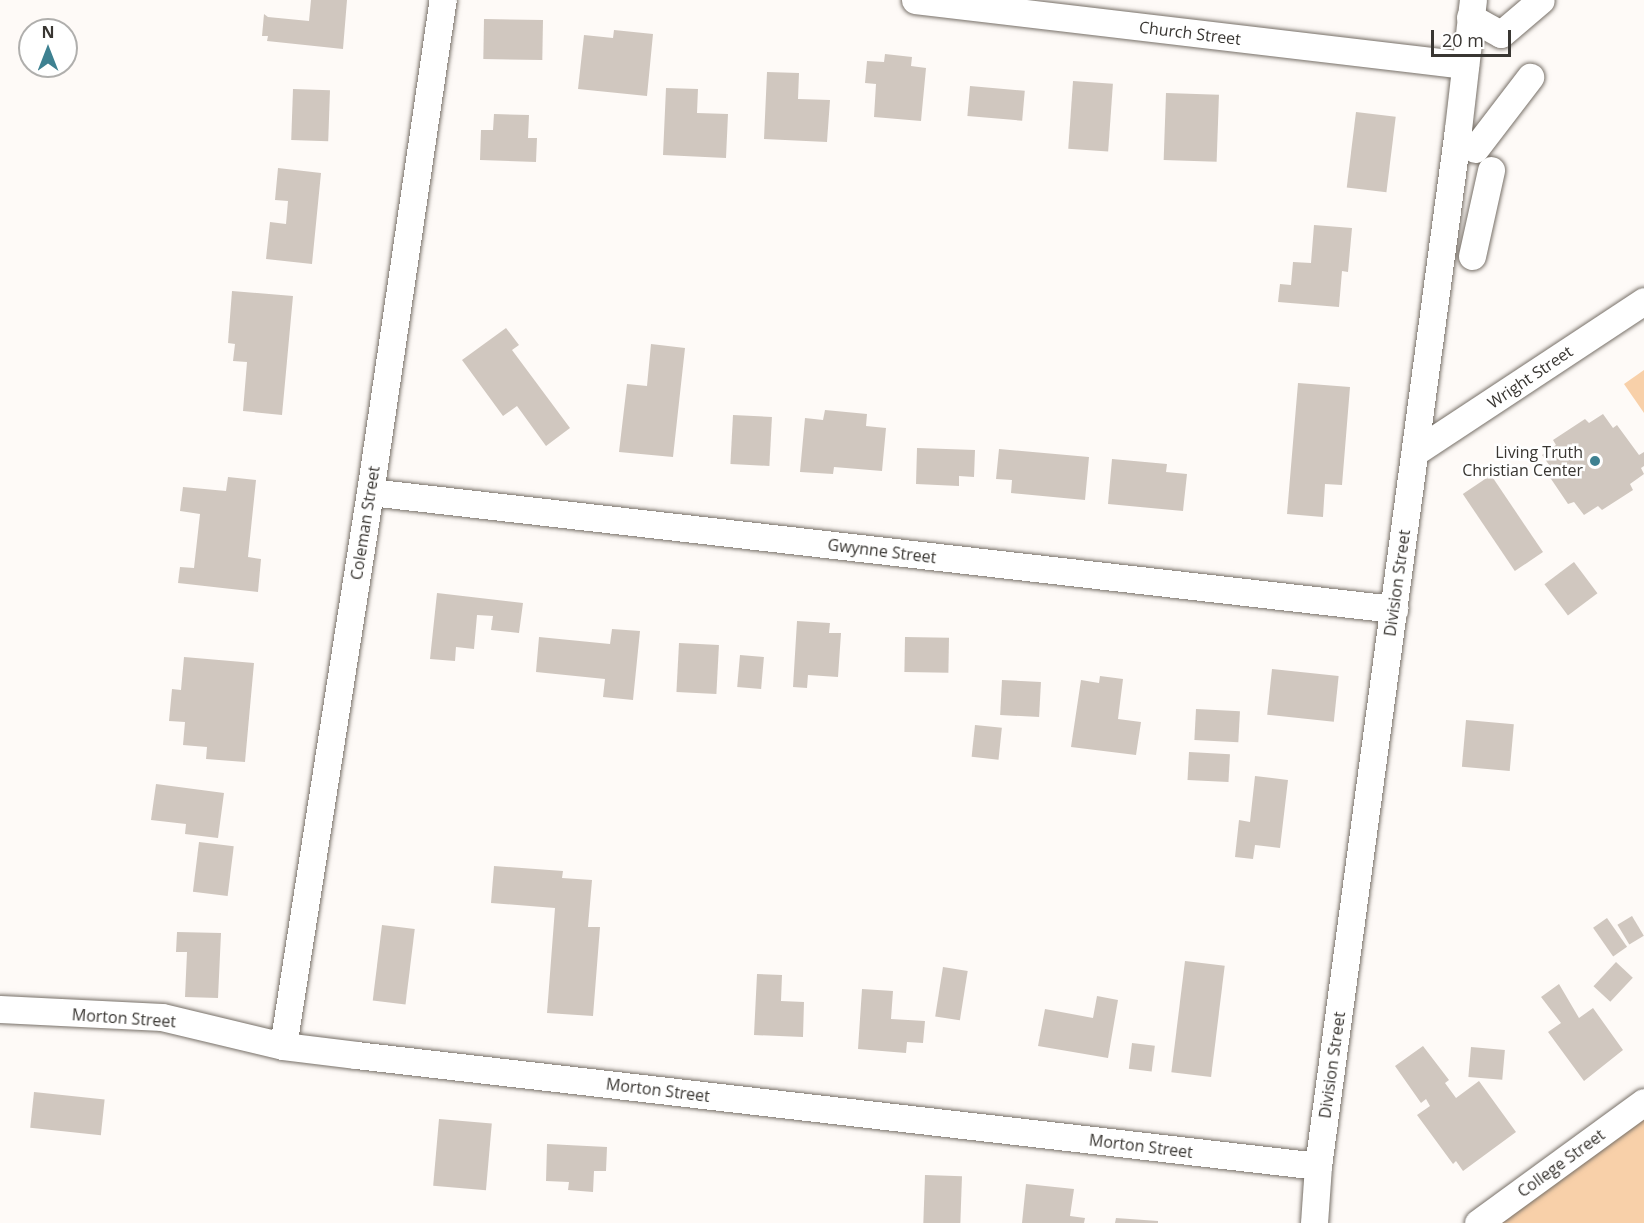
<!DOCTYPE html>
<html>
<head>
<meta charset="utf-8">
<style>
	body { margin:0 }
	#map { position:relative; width:1644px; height:1223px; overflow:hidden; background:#fefaf7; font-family:"Open Sans",sans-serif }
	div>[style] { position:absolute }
	.green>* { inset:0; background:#f8d0a9 }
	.building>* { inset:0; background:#d0c7bf; transform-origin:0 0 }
	.roads { filter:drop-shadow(0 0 2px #777068) drop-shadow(0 0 2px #777068) }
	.minor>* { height:27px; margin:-13.5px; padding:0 13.5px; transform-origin:13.5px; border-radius:13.5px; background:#fff }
	.dots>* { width:16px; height:16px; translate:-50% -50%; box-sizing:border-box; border:3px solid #fff; border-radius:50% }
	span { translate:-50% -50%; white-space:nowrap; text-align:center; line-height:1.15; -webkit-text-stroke:5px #fff; paint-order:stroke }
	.street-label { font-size:16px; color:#393632 }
	.poi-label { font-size:16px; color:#393632 }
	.right { translate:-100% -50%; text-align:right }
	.north { position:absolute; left:18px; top:18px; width:60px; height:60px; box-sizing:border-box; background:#fff; border:2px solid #b0afad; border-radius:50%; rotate:0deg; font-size:16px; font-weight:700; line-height:24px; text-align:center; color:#393632 }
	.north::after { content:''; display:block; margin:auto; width:21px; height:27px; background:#3e8191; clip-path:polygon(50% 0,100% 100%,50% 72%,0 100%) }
	.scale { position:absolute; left:1431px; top:30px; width:80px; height:27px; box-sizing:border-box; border:3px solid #393632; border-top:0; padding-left:8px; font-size:18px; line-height:21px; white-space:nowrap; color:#393632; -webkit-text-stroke:4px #fff; paint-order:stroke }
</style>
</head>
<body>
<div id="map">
	<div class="green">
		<div style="clip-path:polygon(1644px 370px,1644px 413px,1624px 384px)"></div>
		<div style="clip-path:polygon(1644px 1102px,1644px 1223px,1478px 1223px)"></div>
	</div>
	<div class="building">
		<div style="clip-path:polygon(311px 0,347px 0,343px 49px,267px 41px,268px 36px,262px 36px,264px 14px,268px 17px,309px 21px)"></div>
		<div style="left:484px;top:19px;width:59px;height:40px;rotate:1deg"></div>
		<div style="clip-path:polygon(614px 30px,653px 34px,647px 96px,578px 89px,584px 35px,613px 38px)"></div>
		<div style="clip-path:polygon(885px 54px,912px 57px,911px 66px,926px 68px,921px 121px,874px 117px,876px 84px,865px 83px,867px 61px,884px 62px)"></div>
		<div style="clip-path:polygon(767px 72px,799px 73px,798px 99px,830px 100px,827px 142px,764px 139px)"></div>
		<div style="left:1073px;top:81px;width:40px;height:68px;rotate:4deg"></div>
		<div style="left:970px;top:86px;width:55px;height:30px;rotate:5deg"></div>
		<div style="clip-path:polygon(666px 88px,698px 89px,697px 113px,728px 114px,726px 158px,663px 155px)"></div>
		<div style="left:293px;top:89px;width:37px;height:51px;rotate:2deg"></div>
		<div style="left:1166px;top:93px;width:53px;height:67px;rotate:2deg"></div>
		<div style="left:1356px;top:112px;width:40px;height:76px;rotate:7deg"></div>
		<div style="clip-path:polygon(494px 114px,529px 115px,528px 138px,537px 138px,536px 162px,480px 160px,481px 130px,493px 130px)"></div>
		<div style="clip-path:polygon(278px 168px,321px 173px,312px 264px,266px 259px,270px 222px,286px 224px,288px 201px,275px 200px)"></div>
		<div style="clip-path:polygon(1314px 225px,1352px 228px,1348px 272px,1342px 271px,1339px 307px,1278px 302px,1280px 284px,1291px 285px,1293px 262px,1311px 263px)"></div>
		<div style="clip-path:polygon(232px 291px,293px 296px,282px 415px,243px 411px,247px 362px,233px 361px,235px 344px,228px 343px)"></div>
		<div style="clip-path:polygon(506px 328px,519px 345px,512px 350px,570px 428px,546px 446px,517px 406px,503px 416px,462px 360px)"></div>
		<div style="clip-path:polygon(651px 344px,685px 348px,673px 457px,619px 452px,627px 384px,647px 386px)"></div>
		<div style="clip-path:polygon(1298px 383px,1350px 387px,1342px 485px,1325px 484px,1323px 517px,1287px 514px)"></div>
		<div style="clip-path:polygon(825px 410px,867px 414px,866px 426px,886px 428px,882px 471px,834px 467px,833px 474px,800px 472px,805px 418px,823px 420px)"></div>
		<div style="clip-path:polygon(1603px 414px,1613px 428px,1617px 425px,1639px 455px,1644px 452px,1644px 466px,1641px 468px,1644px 474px,1630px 484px,1633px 490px,1602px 510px,1598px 506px,1584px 515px,1574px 502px,1568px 504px,1547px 473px,1552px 469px,1542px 455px,1556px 445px,1553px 440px,1585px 419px,1589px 423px)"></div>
		<div style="left:733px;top:415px;width:39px;height:49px;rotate:3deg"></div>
		<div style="clip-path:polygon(917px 448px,975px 450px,974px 477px,959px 476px,959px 486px,916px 484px)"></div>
		<div style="clip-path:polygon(999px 449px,1089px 457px,1085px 500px,1011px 493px,1012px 480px,996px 479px)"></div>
		<div style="clip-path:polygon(1112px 459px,1167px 464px,1166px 472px,1187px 474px,1183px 511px,1108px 504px)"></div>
		<div style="left:1491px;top:475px;width:93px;height:34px;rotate:56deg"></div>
		<div style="clip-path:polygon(228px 477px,256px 480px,248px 557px,261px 559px,258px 592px,178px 583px,180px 567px,194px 568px,200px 514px,180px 511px,183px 487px,226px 491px)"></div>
		<div style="left:1574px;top:562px;width:39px;height:37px;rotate:53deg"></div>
		<div style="clip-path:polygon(437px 593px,523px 603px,519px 633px,491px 630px,493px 616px,477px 615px,474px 649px,456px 647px,455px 661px,430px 659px)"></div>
		<div style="clip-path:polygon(797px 621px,830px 623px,829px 633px,841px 633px,838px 677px,808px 675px,807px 688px,793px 687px)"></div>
		<div style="clip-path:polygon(612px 629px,640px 631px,633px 700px,603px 697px,605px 679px,536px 672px,539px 637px,610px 644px)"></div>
		<div style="left:905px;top:637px;width:44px;height:35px;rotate:1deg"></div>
		<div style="left:679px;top:643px;width:40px;height:49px;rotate:3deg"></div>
		<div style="left:740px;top:655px;width:24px;height:32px;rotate:5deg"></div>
		<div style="clip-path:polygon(184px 657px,254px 663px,245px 762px,206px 759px,207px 747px,183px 745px,185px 722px,169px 721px,172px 689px,181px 690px)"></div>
		<div style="left:1272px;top:669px;width:67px;height:46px;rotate:6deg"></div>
		<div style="clip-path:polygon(1100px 676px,1123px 679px,1118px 719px,1141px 722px,1136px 755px,1071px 747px,1081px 680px,1099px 683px)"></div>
		<div style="left:1002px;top:680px;width:39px;height:35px;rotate:3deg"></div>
		<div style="left:1196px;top:709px;width:44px;height:31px;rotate:3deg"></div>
		<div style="left:1466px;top:720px;width:48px;height:47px;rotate:5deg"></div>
		<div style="left:975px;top:725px;width:27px;height:32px;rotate:6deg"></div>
		<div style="left:1189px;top:752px;width:41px;height:28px;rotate:3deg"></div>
		<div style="clip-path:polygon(1255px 776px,1288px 780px,1280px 848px,1255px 845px,1253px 859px,1235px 857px,1239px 820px,1250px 822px)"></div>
		<div style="clip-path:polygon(156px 784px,224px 793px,218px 838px,185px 834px,186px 824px,151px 820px)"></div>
		<div style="left:199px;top:842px;width:35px;height:50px;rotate:7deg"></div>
		<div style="clip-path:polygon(494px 866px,563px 871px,562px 878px,592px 880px,588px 927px,600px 927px,593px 1016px,547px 1013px,555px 908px,491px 903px)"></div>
		<div style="left:1632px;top:916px;width:23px;height:17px;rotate:59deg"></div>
		<div style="left:1607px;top:918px;width:35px;height:17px;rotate:55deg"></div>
		<div style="left:382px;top:925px;width:33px;height:76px;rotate:7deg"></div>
		<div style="clip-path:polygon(177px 932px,221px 933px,218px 998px,185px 997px,187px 952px,176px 952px)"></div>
		<div style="left:1185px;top:961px;width:40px;height:112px;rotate:7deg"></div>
		<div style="left:1616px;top:962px;width:23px;height:33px;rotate:43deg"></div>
		<div style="left:943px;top:967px;width:25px;height:50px;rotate:9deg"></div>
		<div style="clip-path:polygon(757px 974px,782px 975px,781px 1001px,804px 1002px,803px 1037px,754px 1035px)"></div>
		<div style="clip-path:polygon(1559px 984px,1579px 1018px,1593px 1008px,1623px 1050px,1584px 1081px,1548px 1032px,1561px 1023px,1541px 997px)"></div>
		<div style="clip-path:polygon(862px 989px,893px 991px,891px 1019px,925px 1021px,923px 1043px,907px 1042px,906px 1053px,858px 1049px)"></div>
		<div style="clip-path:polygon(1097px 996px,1118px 1000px,1108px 1058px,1038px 1046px,1045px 1009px,1093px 1018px)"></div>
		<div style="left:1132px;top:1043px;width:23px;height:26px;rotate:7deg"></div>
		<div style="clip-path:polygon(1423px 1046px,1449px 1080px,1445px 1083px,1456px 1098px,1479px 1081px,1516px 1132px,1463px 1171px,1456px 1161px,1453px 1164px,1417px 1115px,1430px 1106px,1426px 1099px,1421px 1103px,1395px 1066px)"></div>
		<div style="left:1471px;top:1047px;width:34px;height:30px;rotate:5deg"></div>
		<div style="left:34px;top:1092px;width:71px;height:36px;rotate:6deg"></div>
		<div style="left:439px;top:1119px;width:53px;height:67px;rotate:5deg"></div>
		<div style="clip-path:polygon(547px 1144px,607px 1147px,606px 1171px,594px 1171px,593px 1192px,568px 1190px,569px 1182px,546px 1181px)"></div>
		<div style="left:925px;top:1175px;width:37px;height:48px;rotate:2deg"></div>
		<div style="clip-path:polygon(1026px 1184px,1074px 1189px,1070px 1216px,1085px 1218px,1084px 1223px,1022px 1223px)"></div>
		<div style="clip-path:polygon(1116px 1218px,1158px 1221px,1158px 1223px,1115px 1223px)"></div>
	</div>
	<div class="roads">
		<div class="minor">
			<div style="left:915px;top:0;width:554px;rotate:6.74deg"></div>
			<div style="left:1470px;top:17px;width:35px;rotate:29deg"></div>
			<div style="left:1501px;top:34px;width:52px;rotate:-40.4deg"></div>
			<div style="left:1475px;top:149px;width:91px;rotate:-52.6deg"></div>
			<div style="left:1472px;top:256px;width:88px;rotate:-77.5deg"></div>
			<div style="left:1415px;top:452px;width:274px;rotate:-33.4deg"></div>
			<div style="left:370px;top:492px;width:1031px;rotate:6.52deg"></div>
			<div style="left:0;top:1009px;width:162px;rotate:2.8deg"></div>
			<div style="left:162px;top:1017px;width:124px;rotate:13.5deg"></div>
			<div style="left:283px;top:1046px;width:74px;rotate:7deg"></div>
			<div style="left:356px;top:1055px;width:968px;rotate:6.58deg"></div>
			<div style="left:283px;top:1046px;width:561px;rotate:-81.08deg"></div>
			<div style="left:370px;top:492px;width:497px;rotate:-81.6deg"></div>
			<div style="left:1314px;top:1223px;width:57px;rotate:-86deg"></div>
			<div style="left:1318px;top:1166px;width:1046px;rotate:-82.31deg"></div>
			<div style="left:1458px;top:129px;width:130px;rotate:-83.4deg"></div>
			<div style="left:1478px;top:1223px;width:205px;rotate:-36.1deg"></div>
		</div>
	</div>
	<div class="dots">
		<div style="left:1595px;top:461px;background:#3e8191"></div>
	</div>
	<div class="street-label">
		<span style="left:1190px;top:33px;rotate:7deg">Church Street</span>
		<span style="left:1530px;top:377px;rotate:-34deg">Wright Street</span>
		<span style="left:365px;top:523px;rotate:-81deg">Coleman Street</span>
		<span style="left:882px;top:551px;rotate:7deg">Gwynne Street</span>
		<span style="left:1397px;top:583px;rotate:-82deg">Division Street</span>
		<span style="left:124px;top:1018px;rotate:4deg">Morton Street</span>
		<span style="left:1332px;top:1065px;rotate:-82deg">Division Street</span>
		<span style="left:658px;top:1090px;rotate:7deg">Morton Street</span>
		<span style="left:1141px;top:1146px;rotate:7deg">Morton Street</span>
		<span style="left:1561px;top:1163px;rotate:-36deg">College Street</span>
	</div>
	<div class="poi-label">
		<span class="right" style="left:1583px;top:461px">Living Truth<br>Christian Center</span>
	</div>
	<div class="north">N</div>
	<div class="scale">20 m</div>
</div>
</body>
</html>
